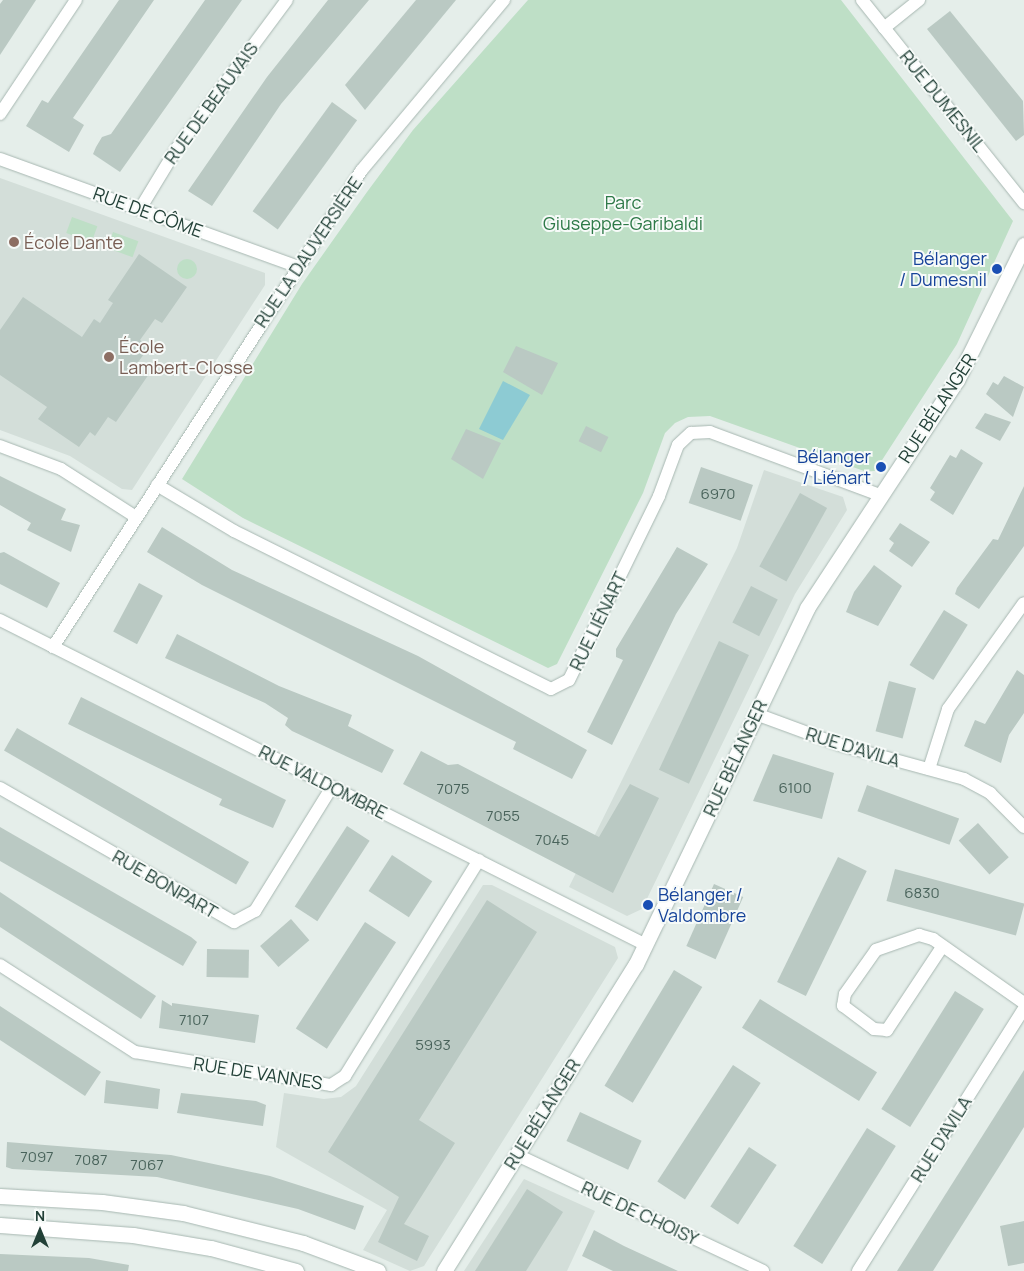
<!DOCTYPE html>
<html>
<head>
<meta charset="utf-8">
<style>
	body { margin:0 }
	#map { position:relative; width:1024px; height:1271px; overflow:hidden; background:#e5eeea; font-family:Manrope,sans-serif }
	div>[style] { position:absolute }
	.built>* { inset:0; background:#d3ded9 }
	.green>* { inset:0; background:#bedfc6; transform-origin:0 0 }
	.round { border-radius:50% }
	.water>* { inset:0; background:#8dcbd3 }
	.building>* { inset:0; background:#bac9c3; transform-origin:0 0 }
	.roads { filter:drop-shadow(0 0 1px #a7b7b1) drop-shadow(0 0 1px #a7b7b1) }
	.minor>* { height:12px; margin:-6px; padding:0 6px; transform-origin:6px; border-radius:6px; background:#fff }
	.tertiary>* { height:15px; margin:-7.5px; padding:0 7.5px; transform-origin:7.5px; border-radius:7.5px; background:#fff }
	.secondary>* { height:15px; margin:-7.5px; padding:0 7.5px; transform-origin:7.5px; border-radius:7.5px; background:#fff }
	.dots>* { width:14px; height:14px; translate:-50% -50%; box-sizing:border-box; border:2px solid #f6faf8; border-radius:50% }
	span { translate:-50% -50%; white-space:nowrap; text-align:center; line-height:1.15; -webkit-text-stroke:4px #f6faf8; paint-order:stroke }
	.number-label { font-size:15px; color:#49635b }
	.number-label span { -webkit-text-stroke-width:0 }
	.street-label { font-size:18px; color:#234138 }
	.park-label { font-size:18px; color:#2d7947 }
	.education-label { font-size:18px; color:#785e54 }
	.left { translate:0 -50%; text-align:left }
	.transit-label { font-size:18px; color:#164399 }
	.right { translate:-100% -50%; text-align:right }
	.north { position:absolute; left:15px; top:1206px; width:50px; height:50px; -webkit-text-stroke:4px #f6faf8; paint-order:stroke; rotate:0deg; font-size:14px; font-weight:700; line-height:20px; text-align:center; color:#234138 }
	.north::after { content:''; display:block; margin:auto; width:18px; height:22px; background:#234138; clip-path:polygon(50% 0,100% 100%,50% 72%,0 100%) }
</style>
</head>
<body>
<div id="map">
	<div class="built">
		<div style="clip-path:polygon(0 178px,265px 273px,265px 285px,132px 490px,122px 489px,70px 456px,0 430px)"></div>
		<div style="clip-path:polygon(764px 470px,843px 497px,847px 510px,795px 594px,642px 909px,627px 916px,569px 887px,737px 548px)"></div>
		<div style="clip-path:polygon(483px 885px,492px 885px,615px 947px,618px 958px,424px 1266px,410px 1271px,363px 1250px,387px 1210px,276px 1147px,284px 1093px,324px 1099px,341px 1097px,356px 1086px)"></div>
		<div style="clip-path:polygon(524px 1179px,595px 1211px,567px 1271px,464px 1271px)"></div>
	</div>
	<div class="green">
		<div style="clip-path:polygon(528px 0,841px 0,1013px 221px,957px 344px,875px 471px,864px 471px,710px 416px,688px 417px,675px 423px,665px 433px,643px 493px,557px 664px,548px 668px,243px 518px,182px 479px,302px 284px,367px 192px,413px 130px)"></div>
		<div style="left:72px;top:217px;width:27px;height:17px;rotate:20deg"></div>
		<div style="left:113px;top:232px;width:27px;height:17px;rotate:20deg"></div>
		<div class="round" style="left:177px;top:259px;width:20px;height:20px"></div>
	</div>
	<div class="water">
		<div style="clip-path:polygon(503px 381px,530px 395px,503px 440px,479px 429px)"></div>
	</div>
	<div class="building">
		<div style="clip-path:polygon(3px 0,36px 0,0 55px,0 4px)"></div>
		<div style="clip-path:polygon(119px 0,154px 0,73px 118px,84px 125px,69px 152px,26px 126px,42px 100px,48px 103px)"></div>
		<div style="clip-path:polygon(205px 0,242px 0,120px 172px,93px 154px,96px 147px,102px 137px,111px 134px)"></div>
		<div style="clip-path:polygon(328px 0,369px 0,281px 104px,212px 206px,188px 191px,267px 77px)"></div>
		<div style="clip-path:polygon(416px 0,456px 0,365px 110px,345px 85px)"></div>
		<div style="clip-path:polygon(950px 11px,1023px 101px,1024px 135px,1016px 141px,927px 29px)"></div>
		<div style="left:332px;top:102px;width:31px;height:135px;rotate:36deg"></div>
		<div style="clip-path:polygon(139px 254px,187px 287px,162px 323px,155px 319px,140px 340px,149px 347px,136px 365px,149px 374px,116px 422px,108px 417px,95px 436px,90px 432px,79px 447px,38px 419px,47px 407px,0 375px,0 330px,23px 297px,82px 337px,94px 319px,100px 323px,113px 303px,108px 300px)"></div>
		<div style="clip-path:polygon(516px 346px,558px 363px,542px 395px,503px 372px)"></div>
		<div style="clip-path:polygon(1004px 376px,1024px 387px,1013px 417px,986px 394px,993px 382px,998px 385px)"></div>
		<div style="clip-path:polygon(985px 413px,1011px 422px,1000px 441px,975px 428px)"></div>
		<div style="left:586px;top:426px;width:25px;height:17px;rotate:26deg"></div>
		<div style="clip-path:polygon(466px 429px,501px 443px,483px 479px,451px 459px)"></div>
		<div style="clip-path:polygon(961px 449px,983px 463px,953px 515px,930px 500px,935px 492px,930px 488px,950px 455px,956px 458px)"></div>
		<div style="left:701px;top:467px;width:55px;height:38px;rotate:19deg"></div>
		<div style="clip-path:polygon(0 476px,66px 509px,61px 520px,80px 525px,71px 552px,27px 530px,31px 523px,0 505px)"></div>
		<div style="clip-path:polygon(1024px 486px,1024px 546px,979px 609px,955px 594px,957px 588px,993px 539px,998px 540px)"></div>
		<div style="left:800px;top:493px;width:31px;height:84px;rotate:29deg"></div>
		<div style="clip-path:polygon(900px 523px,930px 542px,912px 567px,889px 551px,894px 543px,889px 539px)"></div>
		<div style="clip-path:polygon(162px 527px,232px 570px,418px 656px,587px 750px,572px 779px,513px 749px,516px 742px,202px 585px,147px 552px)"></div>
		<div style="clip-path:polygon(677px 547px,708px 564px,676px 614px,612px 745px,587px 732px,623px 660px,616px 657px,616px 649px)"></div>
		<div style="clip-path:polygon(4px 552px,60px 583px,47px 608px,0 584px,0 553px)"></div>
		<div style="clip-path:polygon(874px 565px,902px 586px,878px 626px,846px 612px,854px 592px)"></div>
		<div style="left:139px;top:583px;width:27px;height:55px;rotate:28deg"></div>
		<div style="left:751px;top:586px;width:30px;height:41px;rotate:27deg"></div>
		<div style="left:944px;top:610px;width:28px;height:65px;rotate:32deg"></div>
		<div style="clip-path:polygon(177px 634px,279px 686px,352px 715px,348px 726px,394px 750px,382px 773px,292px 731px,285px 725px,288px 718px,265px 703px,165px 658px)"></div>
		<div style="left:719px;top:641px;width:33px;height:142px;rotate:25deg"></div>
		<div style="clip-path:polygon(1017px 670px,1024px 675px,1024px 713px,1009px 735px,1001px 763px,964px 746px,975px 720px,985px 724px)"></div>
		<div style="left:889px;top:681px;width:28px;height:52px;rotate:15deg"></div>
		<div style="clip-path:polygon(81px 697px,286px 800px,273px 828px,219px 805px,222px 799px,68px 724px)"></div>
		<div style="left:17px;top:728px;width:268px;height:26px;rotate:30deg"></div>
		<div style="clip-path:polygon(421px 751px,448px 765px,458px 764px,599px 837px,630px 784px,659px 798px,613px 893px,403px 784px)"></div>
		<div style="clip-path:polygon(773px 754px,834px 773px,822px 819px,753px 801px)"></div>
		<div style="left:867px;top:785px;width:98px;height:28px;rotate:20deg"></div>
		<div style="left:978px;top:823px;width:46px;height:26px;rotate:48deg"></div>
		<div style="left:347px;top:826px;width:27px;height:96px;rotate:33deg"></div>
		<div style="clip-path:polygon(0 827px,191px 937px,197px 942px,183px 966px,0 861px)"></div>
		<div style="left:392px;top:855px;width:48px;height:43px;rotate:33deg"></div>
		<div style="left:838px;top:857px;width:32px;height:139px;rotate:26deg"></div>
		<div style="left:895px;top:869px;width:134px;height:33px;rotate:15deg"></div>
		<div style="left:714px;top:884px;width:32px;height:68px;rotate:24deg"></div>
		<div style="clip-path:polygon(0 892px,156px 996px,141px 1019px,0 927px)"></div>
		<div style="clip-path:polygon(487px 900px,537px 932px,419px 1120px,455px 1143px,404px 1224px,429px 1236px,417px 1261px,378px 1242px,399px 1197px,328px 1152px)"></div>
		<div style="left:291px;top:919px;width:28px;height:41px;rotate:49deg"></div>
		<div style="left:365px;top:922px;width:37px;height:127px;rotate:33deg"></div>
		<div style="left:207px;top:949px;width:42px;height:28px;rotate:1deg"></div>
		<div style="left:674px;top:970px;width:33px;height:135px;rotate:31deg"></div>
		<div style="left:955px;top:991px;width:34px;height:139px;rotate:32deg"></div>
		<div style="left:760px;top:999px;width:138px;height:34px;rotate:32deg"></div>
		<div style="clip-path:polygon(162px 1000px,172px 1006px,172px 1003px,259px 1015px,255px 1043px,159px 1028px)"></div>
		<div style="clip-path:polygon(0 1006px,101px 1072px,85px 1096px,0 1040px)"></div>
		<div style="left:733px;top:1065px;width:33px;height:139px;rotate:33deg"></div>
		<div style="clip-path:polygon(1024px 1070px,1024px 1127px,1004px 1159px,933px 1271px,897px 1271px)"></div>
		<div style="clip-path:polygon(106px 1080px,160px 1089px,158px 1109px,104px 1103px)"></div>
		<div style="clip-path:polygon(181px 1093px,256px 1101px,266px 1105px,263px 1126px,177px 1113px)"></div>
		<div style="left:580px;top:1112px;width:68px;height:32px;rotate:25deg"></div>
		<div style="left:867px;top:1128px;width:34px;height:139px;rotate:32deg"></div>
		<div style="clip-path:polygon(7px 1142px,171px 1155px,270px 1176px,364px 1206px,355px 1230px,298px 1209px,157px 1177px,12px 1169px,6px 1167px)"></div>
		<div style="left:749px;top:1147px;width:33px;height:71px;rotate:33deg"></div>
		<div style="clip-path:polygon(527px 1189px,563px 1212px,526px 1271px,475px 1271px)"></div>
		<div style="clip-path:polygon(1024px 1221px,1024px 1263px,1008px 1266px,1000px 1226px)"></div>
		<div style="clip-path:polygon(594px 1230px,624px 1246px,678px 1271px,613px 1271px,582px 1256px)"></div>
		<div style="clip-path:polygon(0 1254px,89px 1258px,129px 1265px,128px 1271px,0 1271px)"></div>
	</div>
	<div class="roads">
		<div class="minor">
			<div style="left:862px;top:0;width:260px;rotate:51.4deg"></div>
			<div style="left:884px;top:28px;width:45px;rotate:-38.7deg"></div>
			<div style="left:0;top:114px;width:137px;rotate:-56.3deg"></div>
			<div style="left:0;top:159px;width:315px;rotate:19.9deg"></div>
			<div style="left:140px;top:209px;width:71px;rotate:-58.8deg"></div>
			<div style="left:177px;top:148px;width:184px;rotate:-53.4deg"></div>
			<div style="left:0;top:446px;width:65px;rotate:20.7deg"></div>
			<div style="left:61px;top:469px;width:89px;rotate:32.6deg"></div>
			<div style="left:157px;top:485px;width:90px;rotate:30.9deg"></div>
			<div style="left:234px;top:531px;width:354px;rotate:26.5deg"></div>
			<div style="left:551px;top:689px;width:20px;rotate:-27deg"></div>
			<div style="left:569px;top:680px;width:205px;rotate:-63.9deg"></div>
			<div style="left:659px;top:496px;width:54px;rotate:-69.6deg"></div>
			<div style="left:678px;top:445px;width:18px;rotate:-43deg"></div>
			<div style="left:691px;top:433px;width:19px;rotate:-3deg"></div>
			<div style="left:710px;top:432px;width:180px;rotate:20.4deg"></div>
			<div style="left:0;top:620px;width:723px;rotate:26.71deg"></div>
			<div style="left:53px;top:647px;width:567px;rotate:-57.09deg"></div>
			<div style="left:361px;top:171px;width:223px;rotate:-50.1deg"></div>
			<div style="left:756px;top:714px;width:90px;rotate:20.3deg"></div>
			<div style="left:840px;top:745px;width:129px;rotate:15.3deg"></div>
			<div style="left:964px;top:779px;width:30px;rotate:28deg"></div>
			<div style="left:990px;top:793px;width:48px;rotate:45deg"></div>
			<div style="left:929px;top:769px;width:63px;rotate:-72.4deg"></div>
			<div style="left:948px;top:709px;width:130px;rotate:-54.4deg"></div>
			<div style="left:0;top:788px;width:270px;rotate:29.8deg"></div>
			<div style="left:234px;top:922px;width:24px;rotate:-28deg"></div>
			<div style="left:255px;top:911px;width:146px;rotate:-58.2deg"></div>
			<div style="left:942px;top:947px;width:100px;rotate:123.5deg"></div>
			<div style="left:887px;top:1030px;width:13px;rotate:-176deg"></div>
			<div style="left:874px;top:1029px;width:39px;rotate:-143deg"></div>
			<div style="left:843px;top:1006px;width:12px;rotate:-81deg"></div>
			<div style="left:845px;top:994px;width:54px;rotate:-54.8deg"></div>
			<div style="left:876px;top:950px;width:46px;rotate:-19.2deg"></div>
			<div style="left:919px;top:935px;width:15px;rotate:16deg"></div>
			<div style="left:933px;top:939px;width:111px;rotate:35.1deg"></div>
			<div style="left:0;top:965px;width:161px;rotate:32.8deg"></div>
			<div style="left:135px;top:1052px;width:199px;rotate:9.6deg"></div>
			<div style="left:331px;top:1085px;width:17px;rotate:-33deg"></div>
			<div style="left:345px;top:1076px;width:254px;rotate:-58.2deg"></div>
			<div style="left:517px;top:1155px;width:272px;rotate:25.2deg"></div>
			<div style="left:858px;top:1271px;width:311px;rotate:-57.7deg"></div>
		</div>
		<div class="tertiary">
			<div style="left:444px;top:1271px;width:362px;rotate:-58deg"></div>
			<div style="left:636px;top:964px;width:395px;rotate:-64.3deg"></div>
			<div style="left:807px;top:608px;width:273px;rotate:-56.7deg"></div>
			<div style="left:957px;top:380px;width:151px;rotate:-63.6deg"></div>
		</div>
		<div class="secondary">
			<div style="left:0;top:1196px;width:102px;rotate:3.4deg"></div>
			<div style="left:102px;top:1202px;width:82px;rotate:7.7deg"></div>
			<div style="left:183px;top:1213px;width:124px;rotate:14deg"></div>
			<div style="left:303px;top:1243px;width:80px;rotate:20.5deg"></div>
			<div style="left:0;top:1225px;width:133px;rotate:4.3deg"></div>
			<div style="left:133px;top:1235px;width:79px;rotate:9.5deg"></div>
			<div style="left:211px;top:1248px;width:88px;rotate:15.1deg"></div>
		</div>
	</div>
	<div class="dots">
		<div style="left:14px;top:242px;background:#8d6e63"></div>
		<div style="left:997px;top:269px;background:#1a4fb4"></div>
		<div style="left:109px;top:357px;background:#8d6e63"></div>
		<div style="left:881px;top:467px;background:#1a4fb4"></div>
		<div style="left:648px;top:905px;background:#1a4fb4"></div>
	</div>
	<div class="number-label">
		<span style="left:718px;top:494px">6970</span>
		<span style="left:795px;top:788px">6100</span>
		<span style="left:453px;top:789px">7075</span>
		<span style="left:503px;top:816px">7055</span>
		<span style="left:552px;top:840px">7045</span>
		<span style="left:922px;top:893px">6830</span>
		<span style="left:194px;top:1020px">7107</span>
		<span style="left:433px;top:1045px">5993</span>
		<span style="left:37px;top:1157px">7097</span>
		<span style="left:91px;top:1160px">7087</span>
		<span style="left:147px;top:1165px">7067</span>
	</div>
	<div class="street-label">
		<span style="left:943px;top:101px;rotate:51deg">RUE DUMESNIL</span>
		<span style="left:211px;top:103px;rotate:-54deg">RUE DE BEAUVAIS</span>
		<span style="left:148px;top:212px;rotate:20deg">RUE DE CÔME</span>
		<span style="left:308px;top:252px;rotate:-56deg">RUE LA DAUVERSIÈRE</span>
		<span style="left:937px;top:408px;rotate:-57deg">RUE BÉLANGER</span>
		<span style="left:598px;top:621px;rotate:-64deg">RUE LIÉNART</span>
		<span style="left:853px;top:747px;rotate:17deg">RUE D'AVILA</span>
		<span style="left:735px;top:758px;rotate:-65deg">RUE BÉLANGER</span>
		<span style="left:323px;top:782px;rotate:27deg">RUE VALDOMBRE</span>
		<span style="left:165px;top:884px;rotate:30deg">RUE BONPART</span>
		<span style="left:258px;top:1073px;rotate:9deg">RUE DE VANNES</span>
		<span style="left:542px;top:1114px;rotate:-58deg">RUE BÉLANGER</span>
		<span style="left:941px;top:1139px;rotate:-58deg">RUE D'AVILA</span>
		<span style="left:640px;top:1213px;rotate:25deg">RUE DE CHOISY</span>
	</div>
	<div class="park-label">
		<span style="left:623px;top:213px">Parc<br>Giuseppe-Garibaldi</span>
	</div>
	<div class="education-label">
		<span class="left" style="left:24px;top:242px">École Dante</span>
		<span class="left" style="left:119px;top:357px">École<br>Lambert-Closse</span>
	</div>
	<div class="transit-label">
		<span class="right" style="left:987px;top:269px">Bélanger<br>/ Dumesnil</span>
		<span class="right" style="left:871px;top:467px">Bélanger<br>/ Liénart</span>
		<span class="left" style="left:658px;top:905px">Bélanger /<br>Valdombre</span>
	</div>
	<div class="north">N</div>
</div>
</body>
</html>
